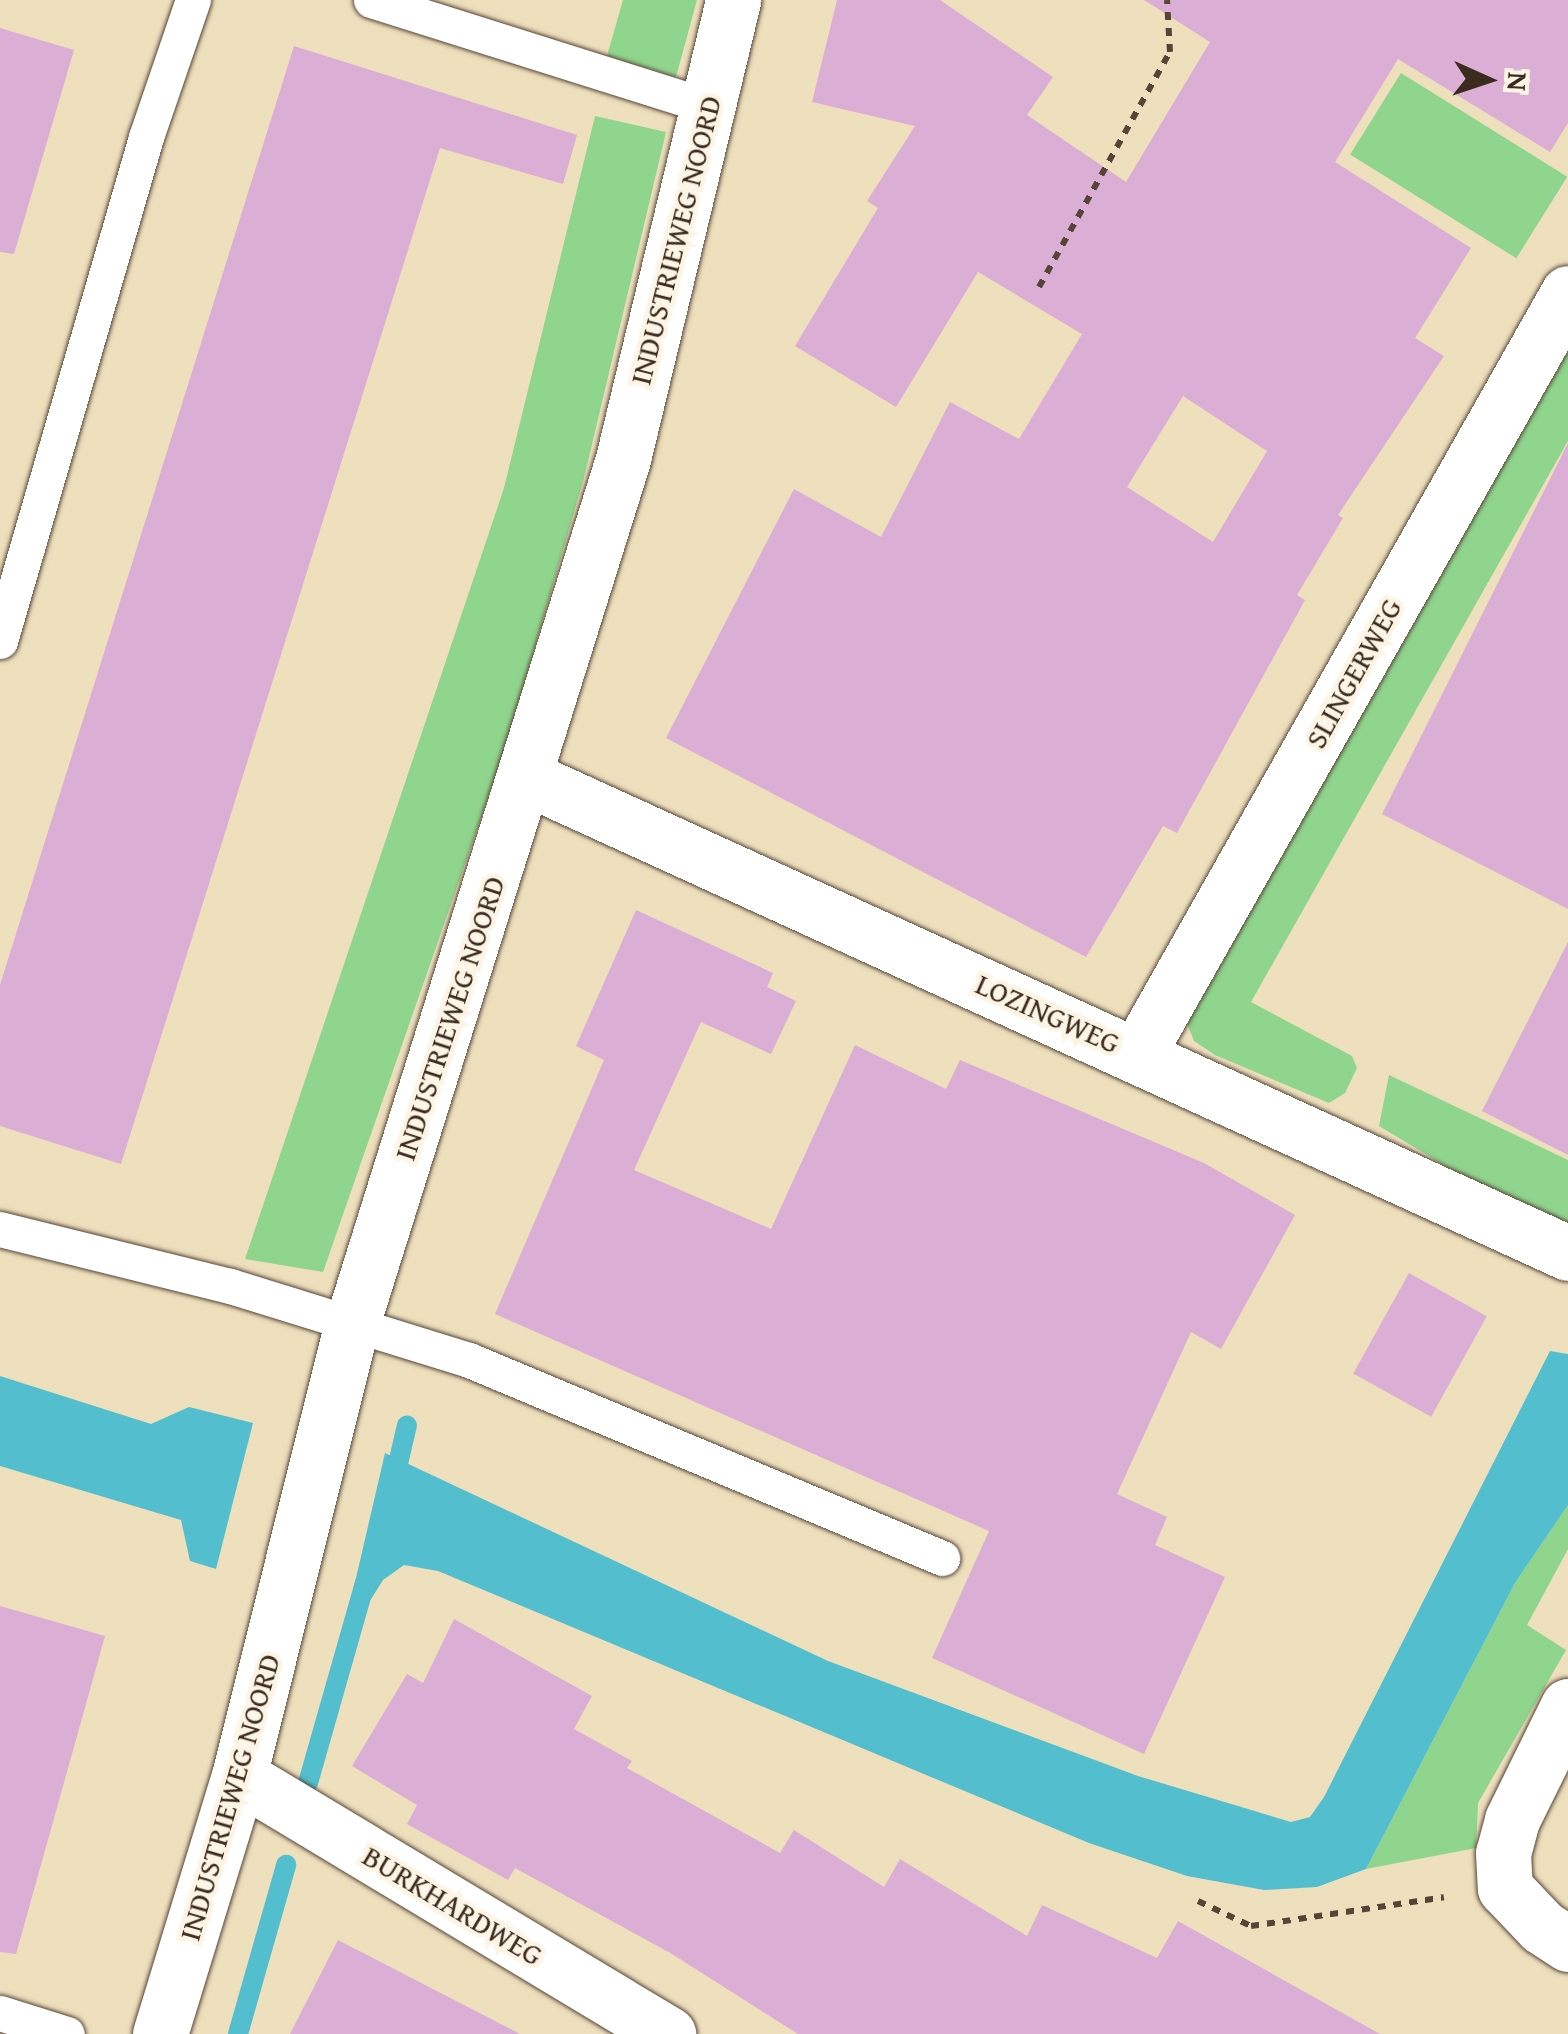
<!DOCTYPE html>
<html>
<head>
<meta charset="utf-8">
<style>
	body { margin:0 }
	#map { position:relative; width:1568px; height:2034px; overflow:hidden; background:#eedfbd; font-family:"Gentium Book Plus",serif }
	div>[style] { position:absolute }
	.green>* { inset:0; background:#90d58e; transform-origin:0 0 }
	.water>* { inset:0; background:#52bece }
	.stream>* { height:20px; margin:-10px; padding:0 10px; transform-origin:10px; border-radius:10px; background:#52bece }
	.building>* { inset:0; background:#dbafd5; transform-origin:0 0 }
	.path>* { height:6px; margin-top:-3px; transform-origin:0; background:repeating-linear-gradient(90deg,#564536 0 8px,transparent 0 16px) }
	.roads { filter:drop-shadow(0 0 2px #564536) drop-shadow(0 0 2px #564536) }
	.service>* { height:35px; margin:-17.5px; padding:0 17.5px; transform-origin:17.5px; border-radius:17.5px; background:#fff }
	.minor>* { height:55px; margin:-27.5px; padding:0 27.5px; transform-origin:27.5px; border-radius:27.5px; background:#fff }
	span { translate:-50% -50%; white-space:nowrap; text-align:center; line-height:1.15; -webkit-text-stroke:9px #fcf5e5; paint-order:stroke }
	.street-label { font-size:30px; color:#3b2a1e }
	.north { position:absolute; left:1438px; top:30px; width:100px; height:100px; -webkit-text-stroke:8px #fcf5e5; paint-order:stroke; rotate:93deg; font-size:28px; font-weight:700; line-height:40px; text-align:center; color:#3b2a1e }
	.north::after { content:''; display:block; margin:auto; width:35px; height:45px; background:#3b2a1e; clip-path:polygon(50% 0,100% 100%,50% 72%,0 100%) }
</style>
</head>
<body>
<div id="map">
	<div class="green">
		<div style="clip-path:polygon(623px 0,697px 0,676px 77px,607px 56px)"></div>
		<div style="left:1401px;top:73px;width:196px;height:96px;rotate:32deg"></div>
		<div style="clip-path:polygon(595px 116px,666px 132px,584px 478px,506px 746px,323px 1272px,245px 1259px,504px 488px)"></div>
		<div style="clip-path:polygon(1568px 333px,1568px 441px,1251px 1002px,1352px 1056px,1357px 1068px,1345px 1093px,1329px 1103px,1215px 1055px,1194px 1041px,1186px 1021px)"></div>
		<div style="clip-path:polygon(1389px 1075px,1568px 1160px,1568px 1230px,1502px 1200px,1379px 1126px)"></div>
		<div style="clip-path:polygon(1568px 1505px,1568px 1549px,1527px 1625px,1566px 1650px,1478px 1803px,1476px 1848px,1366px 1869px,1515px 1583px)"></div>
	</div>
	<div class="water">
		<div style="clip-path:polygon(1550px 1351px,1568px 1354px,1568px 1505px,1515px 1583px,1366px 1869px,1317px 1887px,1264px 1890px,1187px 1876px,1089px 1843px,438px 1571px,404px 1565px,383px 1580px,366px 1607px,350px 1604px,385px 1453px,828px 1661px,1138px 1776px,1291px 1822px,1310px 1817px,1324px 1797px)"></div>
		<div style="clip-path:polygon(0 1376px,151px 1424px,189px 1407px,253px 1423px,216px 1569px,190px 1561px,181px 1520px,0 1466px)"></div>
	</div>
	<div class="stream">
		<div style="left:394px;top:1481px;width:57px;rotate:-76.9deg"></div>
		<div style="left:308px;top:1783px;width:212px;rotate:-74.1deg"></div>
		<div style="left:238px;top:2034px;width:176px;rotate:-74.1deg"></div>
	</div>
	<div class="building">
		<div style="clip-path:polygon(evenodd,837px 0,940px 0,1053px 77px,1027px 115px,1126px 182px,1210px 42px,1144px 0,1568px 0,1568px 123px,1550px 152px,1398px 59px,1335px 162px,1471px 248px,1415px 338px,1444px 356px,1338px 515px,1343px 518px,1297px 595px,1305px 600px,1177px 833px,1163px 826px,1086px 957px,666px 738px,794px 489px,881px 537px,950px 402px,1019px 439px,1082px 334px,978px 272px,896px 407px,795px 346px,878px 208px,867px 201px,915px 126px,812px 102px,837px 0,1183px 396px,1267px 451px,1213px 542px,1127px 487px,1183px 396px)"></div>
		<div style="clip-path:polygon(0 28px,74px 50px,14px 254px,0 252px)"></div>
		<div style="clip-path:polygon(294px 46px,577px 135px,563px 184px,440px 148px,121px 1164px,0 1126px,0 985px)"></div>
		<div style="clip-path:polygon(1568px 443px,1568px 909px,1382px 814px)"></div>
		<div style="clip-path:polygon(636px 910px,773px 973px,767px 987px,796px 1001px,771px 1054px,701px 1022px,634px 1170px,771px 1229px,855px 1045px,946px 1089px,960px 1060px,1204px 1163px,1295px 1215px,1221px 1349px,1191px 1332px,1117px 1494px,1167px 1517px,1155px 1545px,1225px 1577px,1144px 1754px,932px 1658px,989px 1531px,495px 1314px,604px 1060px,576px 1046px)"></div>
		<div style="clip-path:polygon(1568px 942px,1568px 1155px,1482px 1111px)"></div>
		<div style="left:1409px;top:1273px;width:89px;height:115px;rotate:29deg"></div>
		<div style="clip-path:polygon(0 1606px,105px 1636px,16px 1954px,0 1952px)"></div>
		<div style="clip-path:polygon(454px 1619px,592px 1696px,574px 1729px,632px 1761px,627px 1768px,780px 1853px,794px 1830px,884px 1887px,900px 1859px,1027px 1936px,1042px 1905px,1157px 1958px,1178px 1921px,1380px 2034px,798px 2034px,672px 1954px,515px 1868px,508px 1880px,407px 1824px,417px 1805px,352px 1766px,407px 1674px,423px 1683px)"></div>
		<div style="clip-path:polygon(338px 1940px,520px 2034px,290px 2034px)"></div>
	</div>
	<div class="path">
		<div style="left:1039px;top:287px;width:269px;rotate:-60.9deg"></div>
		<div style="left:1170px;top:52px;width:52px;rotate:-93.3deg"></div>
		<div style="left:1198px;top:1901px;width:59px;rotate:25.3deg"></div>
		<div style="left:1251px;top:1926px;width:195px;rotate:-8.5deg"></div>
	</div>
	<div class="roads">
		<div class="service">
			<div style="left:371px;top:0;width:353px;rotate:17.5deg"></div>
			<div style="left:0;top:641px;width:525px;rotate:-73.84deg"></div>
			<div style="left:146px;top:137px;width:145px;rotate:-71.1deg"></div>
			<div style="left:0;top:1229px;width:237px;rotate:13.9deg"></div>
			<div style="left:230px;top:1286px;width:250px;rotate:17.2deg"></div>
			<div style="left:469px;top:1360px;width:513px;rotate:22.71deg"></div>
			<div style="left:0;top:2013px;width:70px;rotate:17.4deg"></div>
		</div>
		<div class="minor">
			<div style="left:525px;top:777px;width:1146px;rotate:24.53deg"></div>
			<div style="left:1138px;top:1053px;width:873px;rotate:-60.5deg"></div>
			<div style="left:1568px;top:1706px;width:127px;rotate:116.2deg"></div>
			<div style="left:1512px;top:1820px;width:34px;rotate:105deg"></div>
			<div style="left:1503px;top:1853px;width:35px;rotate:87deg"></div>
			<div style="left:1505px;top:1888px;width:54px;rotate:46.5deg"></div>
			<div style="left:1542px;top:1927px;width:31px;rotate:33deg"></div>
			<div style="left:239px;top:1776px;width:501px;rotate:31.02deg"></div>
			<div style="left:160px;top:2034px;width:270px;rotate:-73deg"></div>
			<div style="left:239px;top:1776px;width:466px;rotate:-76deg"></div>
			<div style="left:352px;top:1324px;width:906px;rotate:-72.6deg"></div>
			<div style="left:623px;top:459px;width:472px;rotate:-76.5deg"></div>
		</div>
	</div>
	<div class="street-label">
		<span style="left:675px;top:240px;rotate:-76deg">INDUSTRIEWEG NOORD</span>
		<span style="left:1353px;top:673px;rotate:-61deg">SLINGERWEG</span>
		<span style="left:1048px;top:1013px;rotate:24deg">LOZINGWEG</span>
		<span style="left:449px;top:1018px;rotate:-72deg">INDUSTRIEWEG NOORD</span>
		<span style="left:229px;top:1797px;rotate:-74deg">INDUSTRIEWEG NOORD</span>
		<span style="left:453px;top:1905px;rotate:31deg">BURKHARDWEG</span>
	</div>
	<div class="north">N</div>
</div>
</body>
</html>
